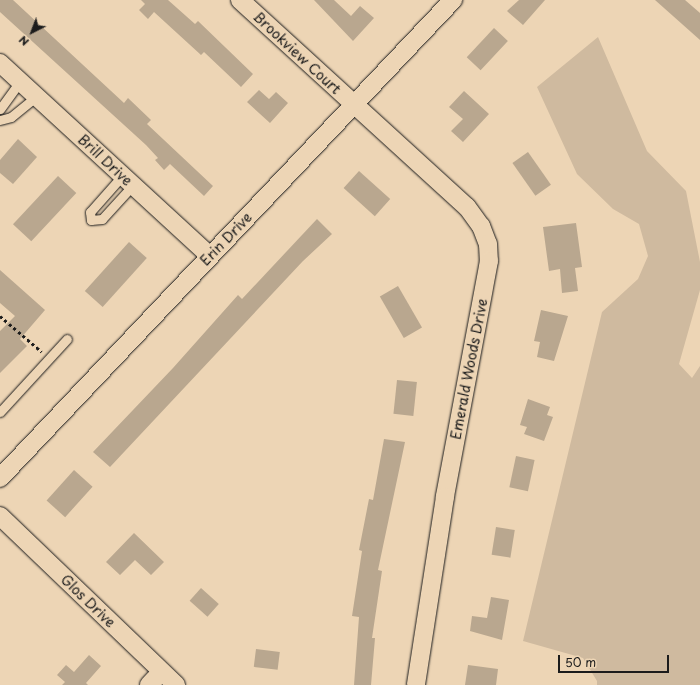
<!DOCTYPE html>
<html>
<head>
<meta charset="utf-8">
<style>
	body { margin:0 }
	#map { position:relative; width:700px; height:685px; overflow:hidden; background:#edd5b5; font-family:"Playpen Sans",sans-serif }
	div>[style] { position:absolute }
	.green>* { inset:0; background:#cfba9f }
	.building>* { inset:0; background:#b9a78f; transform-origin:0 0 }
	.path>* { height:2.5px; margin-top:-1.25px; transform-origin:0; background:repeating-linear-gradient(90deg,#1c1c1c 0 3px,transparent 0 6px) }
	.roads { filter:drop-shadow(0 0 1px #1c1c1c) drop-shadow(0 0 1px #1c1c1c) }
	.lane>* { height:9px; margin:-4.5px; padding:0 4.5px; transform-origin:4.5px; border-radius:4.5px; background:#edd5b5 }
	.street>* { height:18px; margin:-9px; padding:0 9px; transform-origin:9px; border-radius:9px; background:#edd5b5 }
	span { translate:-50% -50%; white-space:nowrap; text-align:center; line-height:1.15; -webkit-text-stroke:3px #edd5b5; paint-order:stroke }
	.street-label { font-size:14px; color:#1c1c1c }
	.north { position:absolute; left:12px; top:12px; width:40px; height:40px; -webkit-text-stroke:3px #edd5b5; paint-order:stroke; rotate:222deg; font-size:11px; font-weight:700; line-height:16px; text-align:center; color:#1c1c1c }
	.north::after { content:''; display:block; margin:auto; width:14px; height:18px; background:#1c1c1c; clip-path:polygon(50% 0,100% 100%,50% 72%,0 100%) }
	.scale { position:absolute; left:558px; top:655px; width:111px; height:18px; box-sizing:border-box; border:2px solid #1c1c1c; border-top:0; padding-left:5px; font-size:12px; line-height:14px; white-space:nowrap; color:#1c1c1c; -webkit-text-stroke:3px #edd5b5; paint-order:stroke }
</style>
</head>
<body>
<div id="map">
	<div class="green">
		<div style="clip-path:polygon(598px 37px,647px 151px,686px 191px,700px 262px,700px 290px,679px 364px,692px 378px,700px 366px,700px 685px,597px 685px,597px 681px,583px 658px,523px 641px,602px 312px,638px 279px,648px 256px,639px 224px,613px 209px,577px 174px,537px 87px)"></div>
	</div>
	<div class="building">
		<div style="clip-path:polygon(0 0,13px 0,124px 103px,128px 98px,151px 120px,147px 124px,213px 186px,204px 196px,170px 164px,164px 170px,155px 160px,158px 158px,146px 145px,0 12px)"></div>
		<div style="clip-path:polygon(141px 0,168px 0,195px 24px,198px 21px,253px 74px,241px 87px,204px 52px,201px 55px,154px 12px,148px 19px,139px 10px,145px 4px)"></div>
		<div style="clip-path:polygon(314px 0,334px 0,351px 16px,360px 6px,374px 18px,353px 41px)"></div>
		<div style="clip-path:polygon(519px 0,545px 0,523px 25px,507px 11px)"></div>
		<div style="clip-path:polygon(655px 0,685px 0,700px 13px,700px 40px)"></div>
		<div style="left:494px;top:28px;width:19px;height:40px;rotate:43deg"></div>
		<div style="clip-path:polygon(259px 90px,269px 99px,276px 92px,288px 103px,270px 123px,247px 102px)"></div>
		<div style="clip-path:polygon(464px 91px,489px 114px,463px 142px,451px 131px,463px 119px,449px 107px)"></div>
		<div style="clip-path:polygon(18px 139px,37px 157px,13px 184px,0 173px,0 160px)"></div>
		<div style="left:528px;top:152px;width:40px;height:19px;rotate:55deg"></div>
		<div style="left:359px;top:171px;width:42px;height:23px;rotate:42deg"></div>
		<div style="left:58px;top:176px;width:25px;height:66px;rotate:43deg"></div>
		<div style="clip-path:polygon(317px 219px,332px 234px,303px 261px,110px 467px,93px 452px,173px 368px,238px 295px,242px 299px)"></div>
		<div style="clip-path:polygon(576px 223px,582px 267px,575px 268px,578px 291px,562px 293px,560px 269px,549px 271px,543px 227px)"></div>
		<div style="left:129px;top:242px;width:24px;height:66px;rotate:42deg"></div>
		<div style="clip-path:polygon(0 270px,45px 310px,20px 339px,27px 346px,0 373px,0 331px,15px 316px,0 303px)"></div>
		<div style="left:398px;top:286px;width:48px;height:21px;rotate:60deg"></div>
		<div style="clip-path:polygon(541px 310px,568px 316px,554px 361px,537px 357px,540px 342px,534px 341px)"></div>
		<div style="left:397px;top:380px;width:20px;height:34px;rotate:6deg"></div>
		<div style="clip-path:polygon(528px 399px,550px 407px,547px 415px,553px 417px,544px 441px,524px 434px,527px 427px,520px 425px)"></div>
		<div style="clip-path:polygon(384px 439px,405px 442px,378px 570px,382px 571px,372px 638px,375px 638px,371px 685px,354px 685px,359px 617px,352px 616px,362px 551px,359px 550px,369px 499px,373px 500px)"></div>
		<div style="left:516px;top:456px;width:19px;height:32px;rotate:12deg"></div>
		<div style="left:74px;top:470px;width:25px;height:41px;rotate:42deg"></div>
		<div style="left:496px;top:527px;width:19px;height:28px;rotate:9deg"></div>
		<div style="clip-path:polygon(134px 533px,164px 562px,151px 575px,135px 560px,120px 575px,106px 562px)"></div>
		<div style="left:201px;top:588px;width:24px;height:17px;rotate:42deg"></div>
		<div style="clip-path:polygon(491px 597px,509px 600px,502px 640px,470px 631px,472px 616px,487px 618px)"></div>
		<div style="left:256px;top:649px;width:24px;height:18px;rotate:7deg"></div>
		<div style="clip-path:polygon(89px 655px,101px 666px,86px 683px,88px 685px,62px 685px,65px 682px,57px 675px,66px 665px,74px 672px)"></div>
		<div style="clip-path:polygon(468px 665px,498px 669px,496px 685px,465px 685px)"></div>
	</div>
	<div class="path">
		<div style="left:0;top:316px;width:55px;rotate:40.6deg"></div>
	</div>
	<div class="roads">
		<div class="lane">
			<div style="left:0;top:109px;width:34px;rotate:-54deg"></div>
			<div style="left:0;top:120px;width:11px;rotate:-15deg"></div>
			<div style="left:11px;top:117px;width:32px;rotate:-39deg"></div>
			<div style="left:122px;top:176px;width:48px;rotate:131.6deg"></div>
			<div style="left:90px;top:212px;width:8px;rotate:83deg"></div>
			<div style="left:91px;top:220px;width:11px;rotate:-5deg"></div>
			<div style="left:102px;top:219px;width:46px;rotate:-47.6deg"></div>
			<div style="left:0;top:412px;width:99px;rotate:-47.5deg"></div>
		</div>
		<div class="street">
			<div style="left:240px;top:0;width:307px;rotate:42.4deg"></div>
			<div style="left:467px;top:207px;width:24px;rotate:54deg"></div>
			<div style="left:481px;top:226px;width:19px;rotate:69deg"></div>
			<div style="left:488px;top:244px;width:17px;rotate:87deg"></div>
			<div style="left:489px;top:261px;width:240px;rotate:100.6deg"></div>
			<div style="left:445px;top:497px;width:190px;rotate:98.8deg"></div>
			<div style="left:0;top:63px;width:285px;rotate:42.6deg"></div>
			<div style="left:0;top:478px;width:659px;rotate:-46.54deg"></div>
			<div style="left:0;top:516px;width:244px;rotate:43.8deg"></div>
			<div style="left:149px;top:685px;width:18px;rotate:-47deg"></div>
		</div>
	</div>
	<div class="street-label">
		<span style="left:297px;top:53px;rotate:43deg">Brookview Court</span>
		<span style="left:105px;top:160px;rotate:43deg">Brill Drive</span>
		<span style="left:226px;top:239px;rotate:-46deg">Erin Drive</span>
		<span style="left:469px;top:369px;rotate:-79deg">Emerald Woods Drive</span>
		<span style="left:88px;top:601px;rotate:44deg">Glos Drive</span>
	</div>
	<div class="north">N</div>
	<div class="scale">50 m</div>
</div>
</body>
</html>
